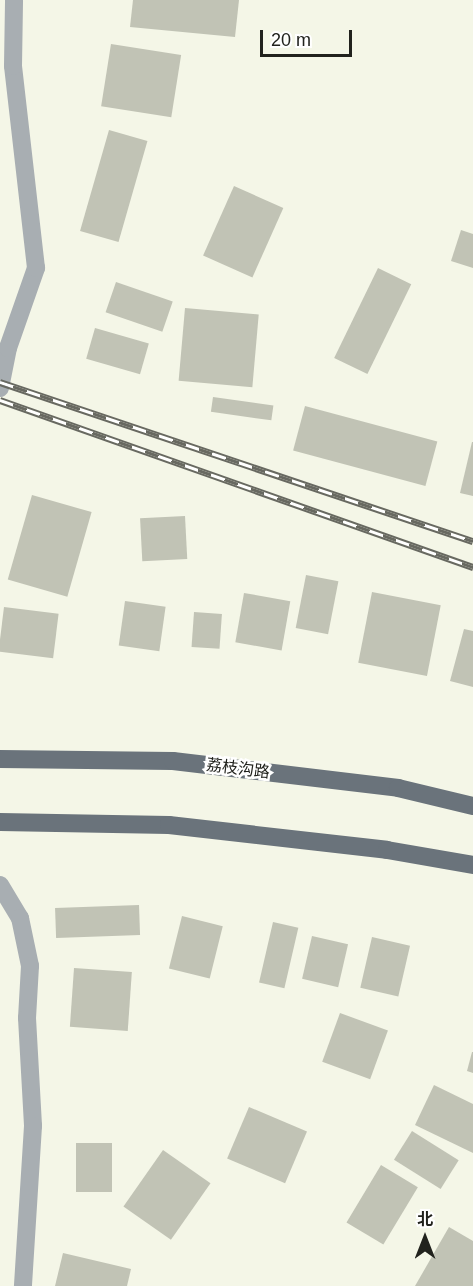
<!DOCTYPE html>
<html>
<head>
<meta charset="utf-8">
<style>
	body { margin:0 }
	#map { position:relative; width:473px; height:1286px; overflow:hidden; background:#f4f6e7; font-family:Helvetica,"Noto Sans SC",sans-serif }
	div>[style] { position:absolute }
	.building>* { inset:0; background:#c1c3b5; transform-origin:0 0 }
	.lane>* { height:18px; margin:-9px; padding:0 9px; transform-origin:9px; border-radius:9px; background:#a8aeb2 }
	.primary>* { height:18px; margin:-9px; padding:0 9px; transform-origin:9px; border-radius:9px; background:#6a737b }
	.rail>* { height:7px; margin-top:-3.5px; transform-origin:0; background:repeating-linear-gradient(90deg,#fff 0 14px,#686961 0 28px); box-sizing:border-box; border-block:2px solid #686961 }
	span { translate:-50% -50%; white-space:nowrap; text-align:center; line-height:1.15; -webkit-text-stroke:5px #fff; paint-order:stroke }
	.street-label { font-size:16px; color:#21221d }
	.north { position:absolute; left:395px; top:1208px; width:60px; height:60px; -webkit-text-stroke:4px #fff; paint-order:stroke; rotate:0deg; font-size:16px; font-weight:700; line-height:24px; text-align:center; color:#21221d }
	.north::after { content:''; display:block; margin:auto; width:21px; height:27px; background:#21221d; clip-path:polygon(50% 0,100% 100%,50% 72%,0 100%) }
	.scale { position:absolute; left:260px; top:30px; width:92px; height:27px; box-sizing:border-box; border:3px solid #21221d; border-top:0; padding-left:8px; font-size:18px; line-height:21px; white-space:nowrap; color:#21221d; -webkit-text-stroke:4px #fff; paint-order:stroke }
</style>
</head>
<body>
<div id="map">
	<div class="building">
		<div style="clip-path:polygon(133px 0,239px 0,235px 37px,130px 27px)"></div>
		<div style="left:111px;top:44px;width:71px;height:63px;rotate:9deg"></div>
		<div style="left:109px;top:130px;width:40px;height:105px;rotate:16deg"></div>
		<div style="left:234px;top:186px;width:54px;height:76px;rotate:24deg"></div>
		<div style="clip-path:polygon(461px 230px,473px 234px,473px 268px,451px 261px)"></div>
		<div style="left:378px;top:268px;width:37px;height:100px;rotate:26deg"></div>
		<div style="left:116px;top:282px;width:60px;height:32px;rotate:19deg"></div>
		<div style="left:185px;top:308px;width:74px;height:73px;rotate:5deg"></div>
		<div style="left:95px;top:328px;width:56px;height:32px;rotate:16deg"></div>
		<div style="left:213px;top:397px;width:61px;height:15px;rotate:8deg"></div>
		<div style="left:305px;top:406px;width:137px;height:46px;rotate:15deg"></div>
		<div style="clip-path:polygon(472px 442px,473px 442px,473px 496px,460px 493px)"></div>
		<div style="left:32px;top:495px;width:62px;height:88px;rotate:16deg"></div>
		<div style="left:185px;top:516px;width:43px;height:45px;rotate:87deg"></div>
		<div style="left:306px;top:575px;width:33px;height:54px;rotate:11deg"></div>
		<div style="left:372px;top:592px;width:70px;height:72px;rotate:11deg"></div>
		<div style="left:244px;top:593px;width:47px;height:50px;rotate:10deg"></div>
		<div style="left:125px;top:601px;width:41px;height:45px;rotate:8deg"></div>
		<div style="left:4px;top:607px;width:55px;height:45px;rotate:7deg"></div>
		<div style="left:194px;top:612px;width:28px;height:35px;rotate:4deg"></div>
		<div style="clip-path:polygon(464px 629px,473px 631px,473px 687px,450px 681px)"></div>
		<div style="left:139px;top:905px;width:30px;height:84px;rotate:88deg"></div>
		<div style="left:182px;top:916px;width:42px;height:54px;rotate:14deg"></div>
		<div style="left:273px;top:922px;width:26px;height:62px;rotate:13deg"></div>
		<div style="left:312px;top:936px;width:37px;height:44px;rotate:13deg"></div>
		<div style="left:372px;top:937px;width:39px;height:52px;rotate:13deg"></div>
		<div style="left:74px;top:968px;width:58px;height:59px;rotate:4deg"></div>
		<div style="left:340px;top:1013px;width:51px;height:52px;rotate:20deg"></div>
		<div style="clip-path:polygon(472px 1052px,473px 1052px,473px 1073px,467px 1071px)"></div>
		<div style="clip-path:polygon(434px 1085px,473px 1104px,473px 1153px,415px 1125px)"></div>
		<div style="left:249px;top:1107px;width:63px;height:56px;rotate:23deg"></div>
		<div style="left:412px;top:1131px;width:55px;height:34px;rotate:32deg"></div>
		<div style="left:76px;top:1143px;width:36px;height:49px"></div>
		<div style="left:163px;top:1150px;width:58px;height:69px;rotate:35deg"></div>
		<div style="left:381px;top:1165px;width:43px;height:67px;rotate:31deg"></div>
		<div style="clip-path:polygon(449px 1227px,473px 1241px,473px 1286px,415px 1286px)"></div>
		<div style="clip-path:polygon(63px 1253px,131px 1269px,127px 1286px,55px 1286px)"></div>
	</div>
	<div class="lane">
		<div style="left:0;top:388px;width:41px;rotate:-78.7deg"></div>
		<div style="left:8px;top:348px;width:85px;rotate:-70.7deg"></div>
		<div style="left:36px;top:268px;width:203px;rotate:-96.5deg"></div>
		<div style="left:13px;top:66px;width:66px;rotate:-89.1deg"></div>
		<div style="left:0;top:885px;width:39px;rotate:59deg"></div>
		<div style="left:20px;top:918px;width:49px;rotate:78.2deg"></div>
		<div style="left:30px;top:966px;width:52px;rotate:93.3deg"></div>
		<div style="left:27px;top:1018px;width:108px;rotate:86.8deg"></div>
		<div style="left:33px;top:1126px;width:160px;rotate:93.6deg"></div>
	</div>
	<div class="primary">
		<div style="left:0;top:759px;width:173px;rotate:0.7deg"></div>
		<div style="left:173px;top:761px;width:227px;rotate:6.8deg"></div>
		<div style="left:398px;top:788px;width:77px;rotate:13.5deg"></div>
		<div style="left:0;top:822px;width:169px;rotate:1deg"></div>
		<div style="left:169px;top:825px;width:219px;rotate:6.5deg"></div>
		<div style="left:387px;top:850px;width:87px;rotate:9.9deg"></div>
	</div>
	<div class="rail">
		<div style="left:0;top:382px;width:499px;rotate:18.6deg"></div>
		<div style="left:0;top:400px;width:502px;rotate:19.45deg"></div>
	</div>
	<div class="street-label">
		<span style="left:238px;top:769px;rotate:7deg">荔枝沟路</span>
	</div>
	<div class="north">北</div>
	<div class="scale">20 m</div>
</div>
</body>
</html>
